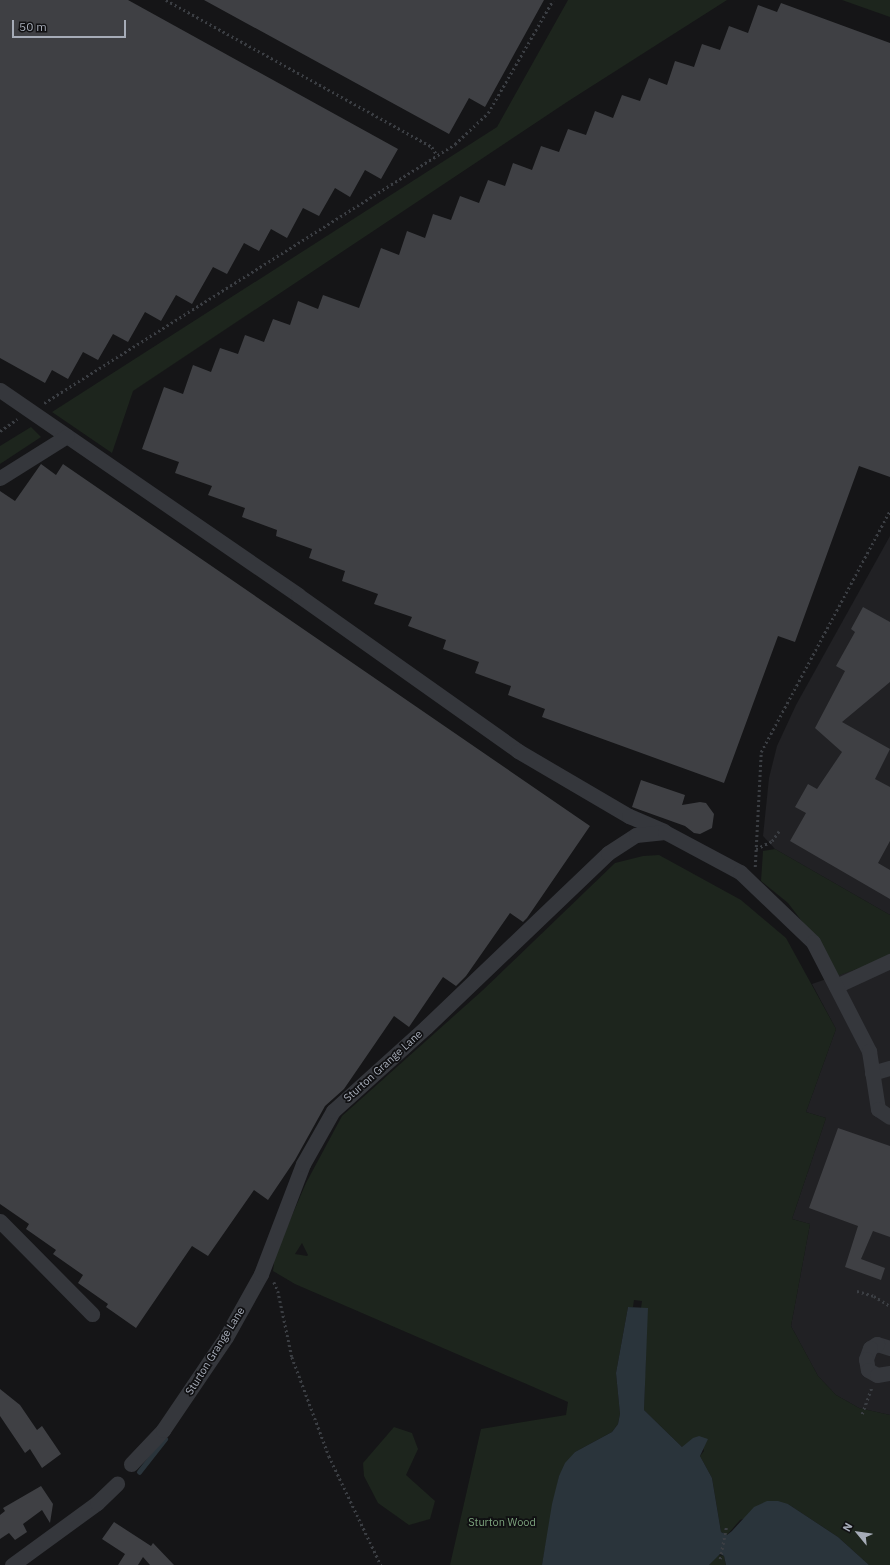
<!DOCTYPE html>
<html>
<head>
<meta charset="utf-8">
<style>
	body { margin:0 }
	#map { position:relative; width:890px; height:1565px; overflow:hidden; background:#151517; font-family:"IBM Plex Sans",sans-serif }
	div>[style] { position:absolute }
	.built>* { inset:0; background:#212124 }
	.green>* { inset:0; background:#1d251d }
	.water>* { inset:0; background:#2a343b }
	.stream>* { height:4.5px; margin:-2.25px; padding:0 2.25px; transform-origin:2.25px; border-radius:2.25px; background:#2a343b }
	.building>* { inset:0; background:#3f4044 }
	.path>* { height:2.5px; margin-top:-1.25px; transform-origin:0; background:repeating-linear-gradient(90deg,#3b3e43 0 2px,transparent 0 5px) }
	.minor>* { height:15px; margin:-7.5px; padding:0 7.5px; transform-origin:7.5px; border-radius:7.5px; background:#35373c }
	span { translate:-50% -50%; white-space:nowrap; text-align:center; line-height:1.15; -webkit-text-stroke:3.5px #101012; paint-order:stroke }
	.street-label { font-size:11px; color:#a6acb8 }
	.park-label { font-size:11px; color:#7ca37d }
	.north { position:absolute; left:838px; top:1513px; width:40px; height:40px; -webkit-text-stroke:3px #101012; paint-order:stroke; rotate:299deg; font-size:11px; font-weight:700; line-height:16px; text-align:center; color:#a6acb8 }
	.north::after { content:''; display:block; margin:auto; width:14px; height:18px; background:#a6acb8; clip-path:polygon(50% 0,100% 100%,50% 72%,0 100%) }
	.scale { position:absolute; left:12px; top:20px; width:114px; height:18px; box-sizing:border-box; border:2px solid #a6acb8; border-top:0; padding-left:5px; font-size:12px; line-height:14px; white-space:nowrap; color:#a6acb8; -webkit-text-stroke:3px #101012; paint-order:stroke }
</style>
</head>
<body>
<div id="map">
	<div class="built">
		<div style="clip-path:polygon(890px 536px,890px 915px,775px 849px,763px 836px,769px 778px,777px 746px,796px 705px)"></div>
		<div style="clip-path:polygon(890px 957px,890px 1415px,859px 1408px,836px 1395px,818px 1376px,791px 1326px,810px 1224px,792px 1219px,826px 1118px,806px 1112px,836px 1029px,812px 984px)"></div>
	</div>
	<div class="green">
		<div style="clip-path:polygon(568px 0,727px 0,570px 100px,133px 391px,112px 453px,52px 412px,497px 127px)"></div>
		<div style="clip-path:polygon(842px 0,890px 0,890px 17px)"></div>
		<div style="clip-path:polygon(31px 427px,41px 437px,0 464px,0 446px)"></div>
		<div style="clip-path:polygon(775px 849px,890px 915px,890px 957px,837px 976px,814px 937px,788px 903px,761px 881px,763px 851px)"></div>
		<div style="clip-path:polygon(evenodd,659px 855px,741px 900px,786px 938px,836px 1029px,806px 1112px,826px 1118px,792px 1219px,810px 1224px,791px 1326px,818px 1376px,836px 1395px,859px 1408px,890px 1415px,890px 1565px,869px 1565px,838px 1537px,788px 1504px,740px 1520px,727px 1535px,721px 1532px,712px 1478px,700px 1456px,704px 1451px,699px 1436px,683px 1448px,644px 1410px,647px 1308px,641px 1308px,642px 1301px,634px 1300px,633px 1307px,628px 1307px,616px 1373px,620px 1414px,618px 1424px,612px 1432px,575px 1452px,559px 1476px,542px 1565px,450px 1565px,481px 1429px,566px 1415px,568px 1402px,295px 1284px,273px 1271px,275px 1255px,306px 1183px,342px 1116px,483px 990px,615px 863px,643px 856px,659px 855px,302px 1243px,308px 1255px,307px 1256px,295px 1254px,302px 1243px)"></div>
		<div style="clip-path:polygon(394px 1427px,412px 1433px,418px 1449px,406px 1475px,435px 1501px,430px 1519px,409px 1525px,378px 1503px,364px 1476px,363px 1463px)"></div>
		<div style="clip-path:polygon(718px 1555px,724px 1556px,726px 1565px,709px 1565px)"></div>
	</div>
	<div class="water">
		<div style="clip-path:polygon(628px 1307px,648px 1308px,644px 1410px,682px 1447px,693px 1438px,699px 1436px,708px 1439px,700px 1456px,712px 1478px,721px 1532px,727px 1535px,732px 1531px,754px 1507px,767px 1501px,778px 1501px,788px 1504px,838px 1537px,869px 1565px,726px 1565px,724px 1556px,720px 1554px,709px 1565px,542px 1565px,552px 1504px,559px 1476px,565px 1463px,575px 1452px,612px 1432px,618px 1424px,620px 1414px,616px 1373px)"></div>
	</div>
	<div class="stream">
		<div style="left:139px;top:1472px;width:42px;rotate:-51.8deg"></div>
	</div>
	<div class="building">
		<div style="clip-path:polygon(0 0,128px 0,398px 149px,381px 179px,365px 170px,350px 197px,335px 188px,319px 216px,303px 208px,287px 238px,271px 229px,259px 251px,244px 243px,227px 274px,213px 267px,192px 304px,176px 295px,161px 321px,145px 312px,128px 342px,113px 334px,98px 360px,83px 352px,68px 379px,52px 370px,45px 383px,0 358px)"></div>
		<div style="clip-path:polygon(204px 0,544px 0,485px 107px,469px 98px,449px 134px)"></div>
		<div style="clip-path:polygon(781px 3px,890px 43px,890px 477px,859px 466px,795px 642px,778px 636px,724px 783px,542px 717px,545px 709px,508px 695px,511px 686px,475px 673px,479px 662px,443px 649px,446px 640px,408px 626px,412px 617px,374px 604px,378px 594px,342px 581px,345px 571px,309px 558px,312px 549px,276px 536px,277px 530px,242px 517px,245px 508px,208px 495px,212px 486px,175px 473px,179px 462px,142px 449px,164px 387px,183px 394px,193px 365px,211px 372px,220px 348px,238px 354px,245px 335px,264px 342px,273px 319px,290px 325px,298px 301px,318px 309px,323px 295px,359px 308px,381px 248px,399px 255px,407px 231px,425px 238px,433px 214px,451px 220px,460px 196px,479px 203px,488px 180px,505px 186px,513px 163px,532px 170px,541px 146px,559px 152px,568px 129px,586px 135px,595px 111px,613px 118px,622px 95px,640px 101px,649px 78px,667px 85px,675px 61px,694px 67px,702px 44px,720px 50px,729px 26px,748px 33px,758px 5px,777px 12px)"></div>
		<div style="clip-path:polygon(41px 464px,56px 475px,63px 464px,590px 826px,527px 918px,523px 922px,510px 913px,466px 976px,456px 986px,443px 977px,409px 1027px,394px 1016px,344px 1089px,325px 1106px,295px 1160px,268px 1200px,254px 1190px,208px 1256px,192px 1246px,136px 1328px,106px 1307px,108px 1304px,78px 1283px,83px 1275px,53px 1254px,56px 1250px,26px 1229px,29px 1224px,0 1204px,0 491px,15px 501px)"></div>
		<div style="clip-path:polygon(863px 607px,890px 622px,890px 682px,842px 722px,890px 749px,875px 779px,890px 787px,890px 841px,878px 863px,890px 870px,890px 899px,790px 841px,806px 813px,795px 807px,808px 784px,817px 789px,842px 752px,815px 728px,845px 671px,836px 666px,855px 632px,851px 629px)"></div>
		<div style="clip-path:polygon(641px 780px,685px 795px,682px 805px,700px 802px,706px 803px,714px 814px,712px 828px,700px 834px,694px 833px,685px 826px,632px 807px)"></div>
		<div style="clip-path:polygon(838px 1128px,890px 1146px,890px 1237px,873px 1231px,861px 1259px,885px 1268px,881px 1280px,845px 1267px,858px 1226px,809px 1208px)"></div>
		<div style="clip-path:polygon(0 1389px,20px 1405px,37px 1430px,42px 1426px,61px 1454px,42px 1468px,30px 1449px,25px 1453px,0 1416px)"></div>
		<div style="clip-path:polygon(41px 1486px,53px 1504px,50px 1523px,42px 1510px,23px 1524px,27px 1532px,15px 1540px,9px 1533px,0 1539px,0 1515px,5px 1511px,3px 1508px)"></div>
		<div style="clip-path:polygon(114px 1522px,151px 1546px,153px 1543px,174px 1565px,150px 1565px,143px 1557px,138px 1565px,118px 1565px,125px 1554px,102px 1539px)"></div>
	</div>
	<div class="path">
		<div style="left:166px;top:0;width:304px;rotate:28.9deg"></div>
		<div style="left:432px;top:147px;width:9px;rotate:58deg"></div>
		<div style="left:44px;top:403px;width:486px;rotate:-32.2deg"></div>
		<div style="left:455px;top:144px;width:45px;rotate:-43.2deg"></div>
		<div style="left:488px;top:113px;width:130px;rotate:-60.1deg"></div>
		<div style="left:0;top:431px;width:21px;rotate:-35deg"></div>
		<div style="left:756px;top:849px;width:18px;rotate:-27deg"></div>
		<div style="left:772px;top:841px;width:12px;rotate:-55deg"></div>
		<div style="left:755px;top:867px;width:115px;rotate:-87deg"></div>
		<div style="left:761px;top:752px;width:274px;rotate:-61.9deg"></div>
		<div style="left:274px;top:1282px;width:10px;rotate:66deg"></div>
		<div style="left:278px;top:1291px;width:67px;rotate:78deg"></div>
		<div style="left:292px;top:1357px;width:106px;rotate:69.5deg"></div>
		<div style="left:329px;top:1456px;width:121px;rotate:64.5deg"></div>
		<div style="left:857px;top:1291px;width:18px;rotate:16deg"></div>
		<div style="left:874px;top:1296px;width:19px;rotate:32deg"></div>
		<div style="left:862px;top:1414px;width:29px;rotate:-70deg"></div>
		<div style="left:720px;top:1559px;width:32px;rotate:-79deg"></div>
	</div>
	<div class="minor">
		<div style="left:0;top:390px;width:362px;rotate:34.5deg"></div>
		<div style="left:298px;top:595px;width:270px;rotate:35.3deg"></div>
		<div style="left:518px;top:751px;width:129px;rotate:30.4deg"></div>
		<div style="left:629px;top:816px;width:38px;rotate:23deg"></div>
		<div style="left:0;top:478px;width:79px;rotate:-32.1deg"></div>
		<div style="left:836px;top:986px;width:60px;rotate:-24.8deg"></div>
		<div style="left:872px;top:1073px;width:19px;rotate:-16deg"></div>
		<div style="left:0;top:1221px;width:131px;rotate:45.3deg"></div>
		<div style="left:890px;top:1348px;width:14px;rotate:-163deg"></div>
		<div style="left:877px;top:1344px;width:8px;rotate:150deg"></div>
		<div style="left:870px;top:1348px;width:12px;rotate:110deg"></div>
		<div style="left:866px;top:1359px;width:11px;rotate:80deg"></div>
		<div style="left:868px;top:1370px;width:10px;rotate:29deg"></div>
		<div style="left:877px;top:1375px;width:13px;rotate:-9deg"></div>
		<div style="left:131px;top:1464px;width:47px;rotate:-46.7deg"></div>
		<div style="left:163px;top:1430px;width:112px;rotate:-55.9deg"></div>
		<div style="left:226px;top:1337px;width:72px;rotate:-60.9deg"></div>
		<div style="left:261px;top:1274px;width:118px;rotate:-69.1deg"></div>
		<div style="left:303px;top:1164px;width:61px;rotate:-60.5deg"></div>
		<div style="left:333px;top:1111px;width:125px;rotate:-42.1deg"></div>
		<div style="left:426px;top:1027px;width:252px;rotate:-43.7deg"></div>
		<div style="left:608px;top:853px;width:33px;rotate:-33deg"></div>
		<div style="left:636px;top:835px;width:29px;rotate:-6deg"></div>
		<div style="left:665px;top:832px;width:85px;rotate:28.1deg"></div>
		<div style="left:740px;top:872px;width:101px;rotate:43.8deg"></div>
		<div style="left:813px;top:942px;width:123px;rotate:62.8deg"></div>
		<div style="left:869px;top:1051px;width:59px;rotate:81.2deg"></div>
		<div style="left:878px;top:1109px;width:14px;rotate:34deg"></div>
		<div style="left:12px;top:1565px;width:105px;rotate:-36.1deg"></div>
		<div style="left:97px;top:1503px;width:28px;rotate:-44deg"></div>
	</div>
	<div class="street-label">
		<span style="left:383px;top:1066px;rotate:-42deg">Sturton Grange Lane</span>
		<span style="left:215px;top:1351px;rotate:-58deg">Sturton Grange Lane</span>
	</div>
	<div class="park-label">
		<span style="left:502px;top:1522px">Sturton Wood</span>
	</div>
	<div class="north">N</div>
	<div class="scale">50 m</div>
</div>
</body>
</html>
